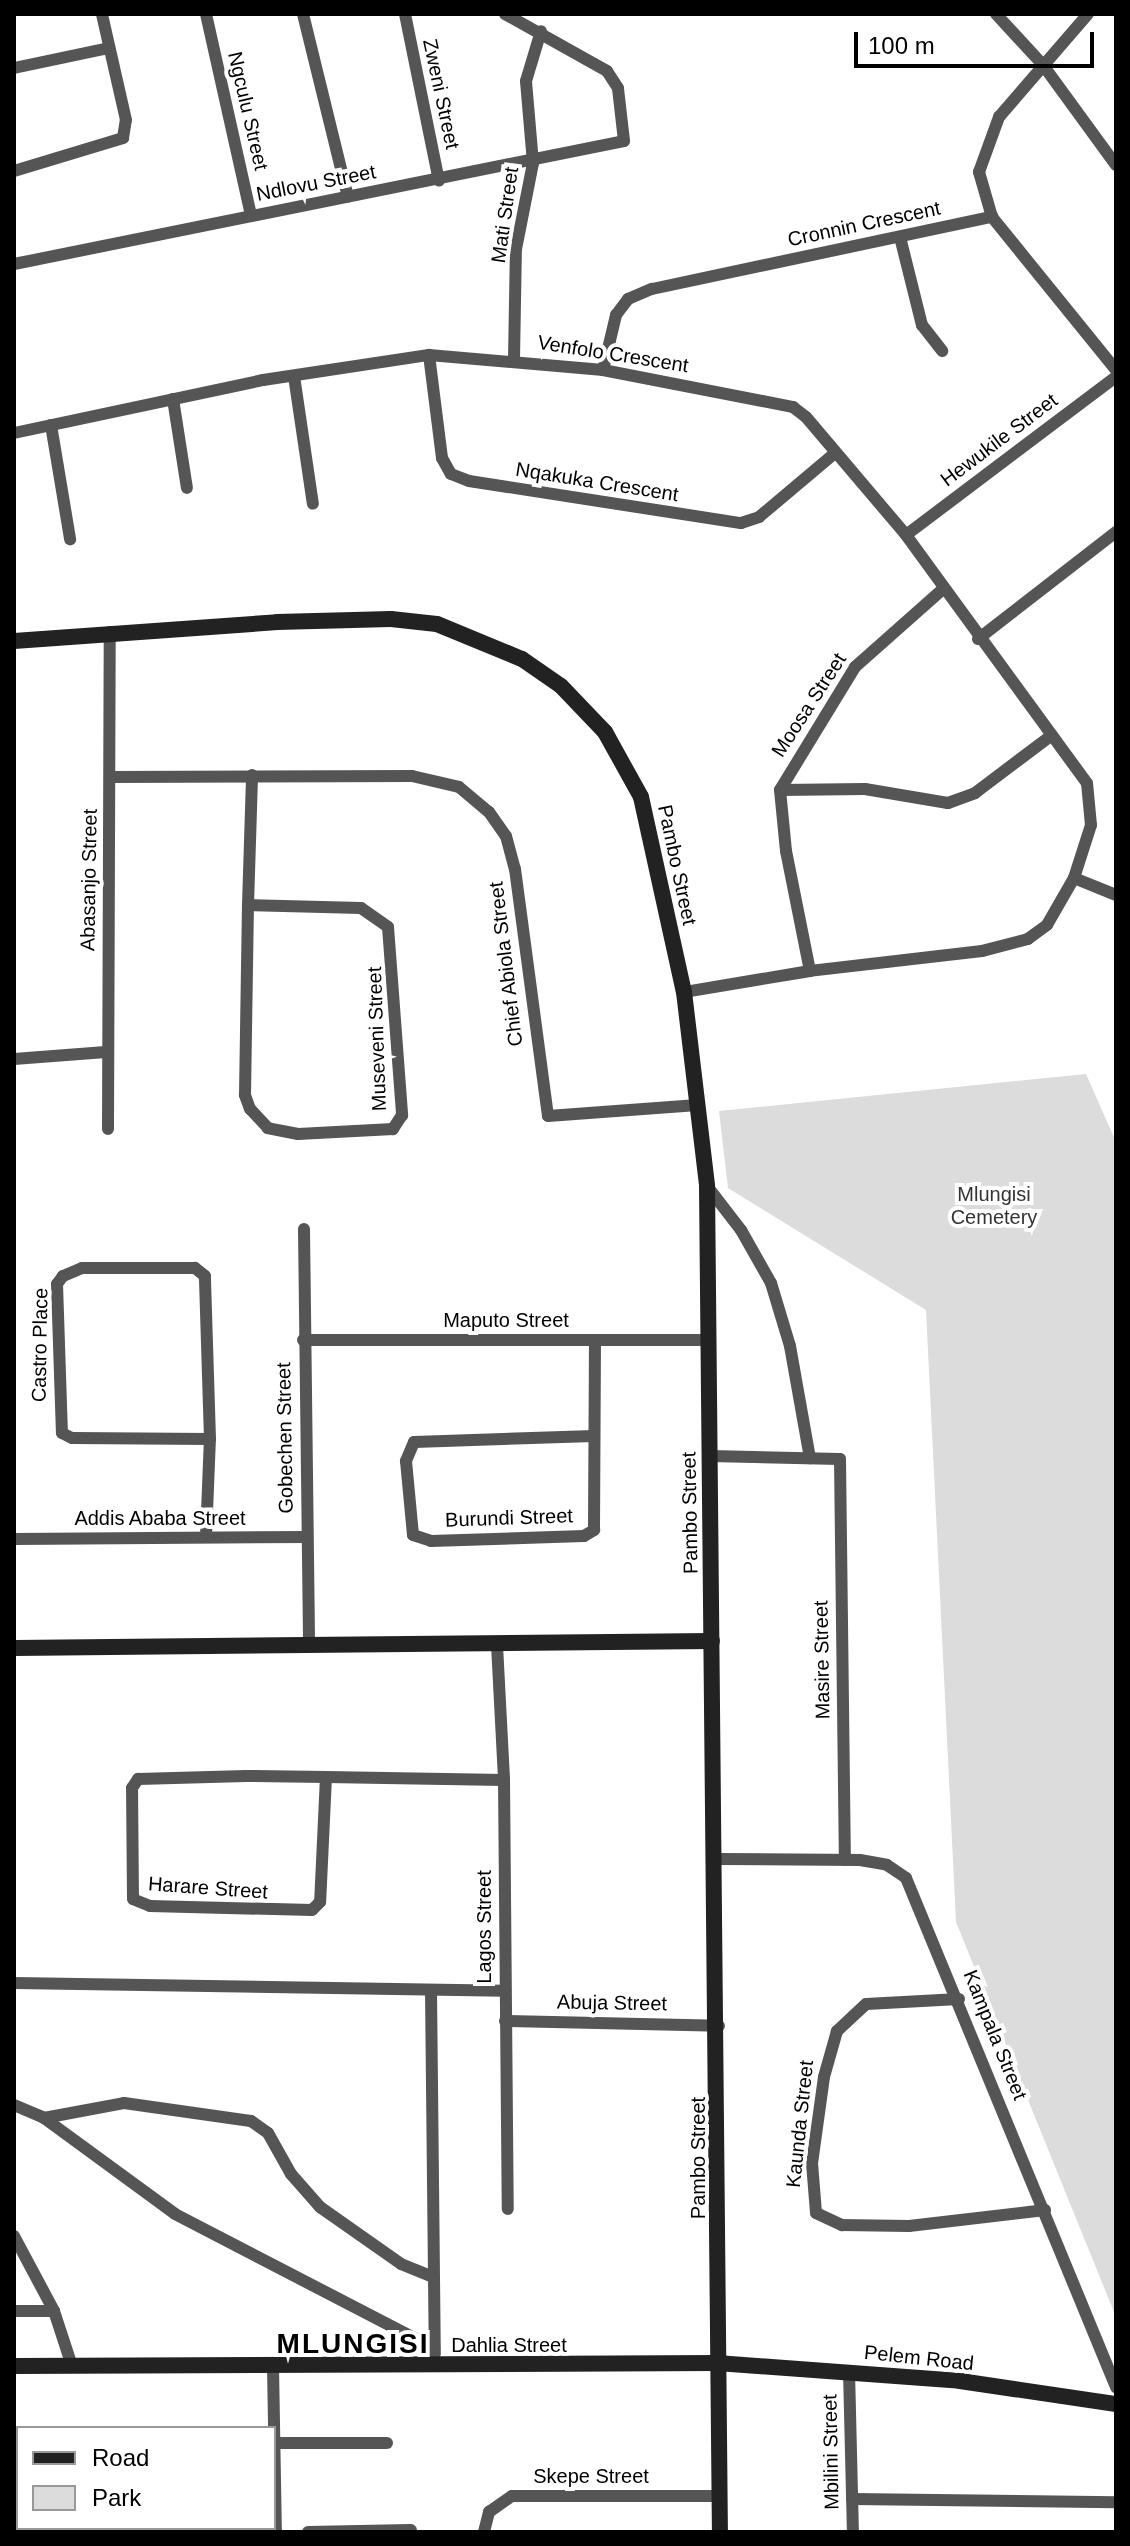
<!DOCTYPE html>
<html>
<head>
<meta charset="utf-8">
<style>
	body { margin:0 }
	#map { position:relative; width:1130px; height:2546px; overflow:hidden; background:#fff; font-family:Helvetica,sans-serif }
	div>[style] { position:absolute }
	.green>* { inset:0; background:#dcdcdc }
	.street>* { height:12px; margin:-6px; padding:0 6px; transform-origin:6px; border-radius:6px; background:#555 }
	.secondary>* { height:16px; margin:-8px; padding:0 8px; transform-origin:8px; border-radius:8px; background:#222 }
	span { translate:-50% -50%; white-space:nowrap; text-align:center; line-height:1.15; -webkit-text-stroke:8px #fff; paint-order:stroke }
	.street-label { font-size:20px; color:#000 }
	.park-label { font-size:20px; color:#333 }
	.district-label { font-size:28px; color:#000; font-weight:700; letter-spacing:2px }
	.frame { position:absolute; inset:0; border:16px solid #000; pointer-events:none }
	.legend { position:absolute; left:16px; top:2426px; width:260px; height:104px; box-sizing:border-box; background:#fff; border:2px solid #999; margin:0; padding:10px 14px; list-style:none; font-size:24px; color:#000 }
	.legend li { display:flex; align-items:center; gap:16px; height:40px }
	.legend b { width:40px; border:2px solid #999 }
	.scale { position:absolute; left:854px; top:32px; width:240px; height:36px; box-sizing:border-box; border:4px solid #000; border-top:0; padding-left:10px; font-size:24px; line-height:28px; white-space:nowrap; color:#000; -webkit-text-stroke:6px #fff; paint-order:stroke }
</style>
</head>
<body>
<div id="map">
	<div class="green">
		<div style="clip-path:polygon(1086px 1074px,1116px 1142px,1116px 2317px,956px 1922px,926px 1310px,728px 1188px,719px 1111px)"></div>
	</div>
	<div class="street">
		<div style="left:206px;top:14px;width:207px;rotate:77.4deg"></div>
		<div style="left:303px;top:14px;width:188px;rotate:76.2deg"></div>
		<div style="left:405px;top:14px;width:170px;rotate:78.5deg"></div>
		<div style="left:996px;top:14px;width:69px;rotate:47.3deg"></div>
		<div style="left:1043px;top:65px;width:124px;rotate:53.9deg"></div>
		<div style="left:14px;top:68px;width:97px;rotate:-11.9deg"></div>
		<div style="left:14px;top:171px;width:114px;rotate:-16.8deg"></div>
		<div style="left:123px;top:138px;width:18px;rotate:-81deg"></div>
		<div style="left:126px;top:120px;width:109px;rotate:-102.8deg"></div>
		<div style="left:992px;top:217px;width:47px;rotate:-106.1deg"></div>
		<div style="left:979px;top:172px;width:59px;rotate:-70deg"></div>
		<div style="left:999px;top:117px;width:136px;rotate:-49.2deg"></div>
		<div style="left:900px;top:237px;width:91px;rotate:76deg"></div>
		<div style="left:922px;top:325px;width:33px;rotate:52deg"></div>
		<div style="left:14px;top:264px;width:622px;rotate:-11.4deg"></div>
		<div style="left:624px;top:141px;width:53px;rotate:-96.5deg"></div>
		<div style="left:618px;top:88px;width:20px;rotate:-123deg"></div>
		<div style="left:607px;top:71px;width:117px;rotate:-150.8deg"></div>
		<div style="left:429px;top:355px;width:104px;rotate:82.8deg"></div>
		<div style="left:442px;top:458px;width:18px;rotate:61deg"></div>
		<div style="left:451px;top:474px;width:19px;rotate:21deg"></div>
		<div style="left:469px;top:481px;width:275px;rotate:8.8deg"></div>
		<div style="left:741px;top:523px;width:19px;rotate:-18deg"></div>
		<div style="left:759px;top:517px;width:99px;rotate:-40.1deg"></div>
		<div style="left:514px;top:359px;width:110px;rotate:-89deg"></div>
		<div style="left:516px;top:249px;width:88px;rotate:-78.8deg"></div>
		<div style="left:533px;top:163px;width:82px;rotate:-94.9deg"></div>
		<div style="left:526px;top:81px;width:52px;rotate:-73.3deg"></div>
		<div style="left:603px;top:370px;width:57px;rotate:-76.7deg"></div>
		<div style="left:616px;top:315px;width:20px;rotate:-53deg"></div>
		<div style="left:628px;top:299px;width:26px;rotate:-23deg"></div>
		<div style="left:652px;top:289px;width:348px;rotate:-12deg"></div>
		<div style="left:992px;top:217px;width:197px;rotate:51deg"></div>
		<div style="left:294px;top:376px;width:129px;rotate:81.6deg"></div>
		<div style="left:173px;top:399px;width:90px;rotate:81.1deg"></div>
		<div style="left:51px;top:425px;width:116px;rotate:80.5deg"></div>
		<div style="left:14px;top:433px;width:255px;rotate:-12deg"></div>
		<div style="left:263px;top:380px;width:168px;rotate:-8.6deg"></div>
		<div style="left:429px;top:355px;width:175px;rotate:4.9deg"></div>
		<div style="left:603px;top:370px;width:194px;rotate:11deg"></div>
		<div style="left:793px;top:407px;width:16px;rotate:38deg"></div>
		<div style="left:806px;top:417px;width:155px;rotate:49.7deg"></div>
		<div style="left:906px;top:535px;width:307px;rotate:53.9deg"></div>
		<div style="left:1087px;top:783px;width:42px;rotate:84.6deg"></div>
		<div style="left:1091px;top:825px;width:56px;rotate:107.8deg"></div>
		<div style="left:1074px;top:878px;width:54px;rotate:119.9deg"></div>
		<div style="left:1047px;top:925px;width:24px;rotate:144deg"></div>
		<div style="left:1028px;top:939px;width:48px;rotate:165.4deg"></div>
		<div style="left:982px;top:951px;width:173px;rotate:173.4deg"></div>
		<div style="left:810px;top:971px;width:128px;rotate:170.5deg"></div>
		<div style="left:906px;top:535px;width:263px;rotate:-37deg"></div>
		<div style="left:978px;top:639px;width:175px;rotate:-37.8deg"></div>
		<div style="left:111px;top:777px;width:301px;rotate:-0.2deg"></div>
		<div style="left:412px;top:776px;width:48px;rotate:13.2deg"></div>
		<div style="left:459px;top:787px;width:39px;rotate:40deg"></div>
		<div style="left:489px;top:812px;width:29px;rotate:55deg"></div>
		<div style="left:506px;top:836px;width:34px;rotate:75deg"></div>
		<div style="left:515px;top:869px;width:249px;rotate:82.4deg"></div>
		<div style="left:548px;top:1116px;width:150px;rotate:-4.2deg"></div>
		<div style="left:780px;top:790px;width:85px;rotate:-0.7deg"></div>
		<div style="left:865px;top:789px;width:84px;rotate:9.6deg"></div>
		<div style="left:948px;top:803px;width:29px;rotate:-20deg"></div>
		<div style="left:975px;top:793px;width:96px;rotate:-37deg"></div>
		<div style="left:1074px;top:878px;width:45px;rotate:22deg"></div>
		<div style="left:248px;top:905px;width:113px;rotate:1.5deg"></div>
		<div style="left:361px;top:908px;width:33px;rotate:35deg"></div>
		<div style="left:388px;top:927px;width:189px;rotate:85.7deg"></div>
		<div style="left:402px;top:1115px;width:17px;rotate:123deg"></div>
		<div style="left:393px;top:1129px;width:95px;rotate:177deg"></div>
		<div style="left:298px;top:1134px;width:31px;rotate:-169deg"></div>
		<div style="left:268px;top:1128px;width:26px;rotate:-133deg"></div>
		<div style="left:250px;top:1109px;width:15px;rotate:-110deg"></div>
		<div style="left:245px;top:1095px;width:190px;rotate:-89.1deg"></div>
		<div style="left:248px;top:905px;width:130px;rotate:-88.2deg"></div>
		<div style="left:810px;top:971px;width:122px;rotate:-101.3deg"></div>
		<div style="left:786px;top:851px;width:61px;rotate:-95.6deg"></div>
		<div style="left:780px;top:790px;width:144px;rotate:-58.6deg"></div>
		<div style="left:855px;top:667px;width:118px;rotate:-41.6deg"></div>
		<div style="left:14px;top:1059px;width:92px;rotate:-4.4deg"></div>
		<div style="left:108px;top:1129px;width:497px;rotate:-89.8deg"></div>
		<div style="left:707px;top:1186px;width:56px;rotate:52.3deg"></div>
		<div style="left:741px;top:1230px;width:61px;rotate:60.5deg"></div>
		<div style="left:771px;top:1283px;width:66px;rotate:73.2deg"></div>
		<div style="left:790px;top:1346px;width:114px;rotate:79.9deg"></div>
		<div style="left:304px;top:1229px;width:417px;rotate:89.3deg"></div>
		<div style="left:303px;top:1340px;width:406px"></div>
		<div style="left:594px;top:1436px;width:180px;rotate:178.1deg"></div>
		<div style="left:414px;top:1442px;width:21px;rotate:113deg"></div>
		<div style="left:406px;top:1461px;width:74px;rotate:84.6deg"></div>
		<div style="left:413px;top:1535px;width:19px;rotate:18deg"></div>
		<div style="left:431px;top:1541px;width:153px;rotate:-1.9deg"></div>
		<div style="left:584px;top:1536px;width:12px;rotate:-31deg"></div>
		<div style="left:594px;top:1530px;width:190px;rotate:-89.7deg"></div>
		<div style="left:710px;top:1456px;width:130px;rotate:1.3deg"></div>
		<div style="left:840px;top:1459px;width:401px;rotate:89.3deg"></div>
		<div style="left:206px;top:1537px;width:98px;rotate:-87.7deg"></div>
		<div style="left:210px;top:1439px;width:163px;rotate:-91.8deg"></div>
		<div style="left:205px;top:1276px;width:13px;rotate:-141deg"></div>
		<div style="left:195px;top:1268px;width:113px;rotate:180deg"></div>
		<div style="left:82px;top:1268px;width:21px;rotate:157deg"></div>
		<div style="left:63px;top:1276px;width:10px;rotate:127deg"></div>
		<div style="left:57px;top:1284px;width:149px;rotate:88.1deg"></div>
		<div style="left:62px;top:1433px;width:11px;rotate:27deg"></div>
		<div style="left:72px;top:1438px;width:138px;rotate:0.4deg"></div>
		<div style="left:14px;top:1539px;width:293px;rotate:-0.4deg"></div>
		<div style="left:497px;top:1645px;width:135px;rotate:87deg"></div>
		<div style="left:504px;top:1780px;width:429px;rotate:89.5deg"></div>
		<div style="left:326px;top:1777px;width:125px;rotate:92.7deg"></div>
		<div style="left:320px;top:1902px;width:11px;rotate:135deg"></div>
		<div style="left:312px;top:1910px;width:162px;rotate:-178.6deg"></div>
		<div style="left:150px;top:1906px;width:18px;rotate:-158deg"></div>
		<div style="left:133px;top:1899px;width:111px;rotate:-90.5deg"></div>
		<div style="left:132px;top:1788px;width:11px;rotate:-56deg"></div>
		<div style="left:138px;top:1779px;width:108px;rotate:-1.6deg"></div>
		<div style="left:246px;top:1776px;width:80px;rotate:0.7deg"></div>
		<div style="left:326px;top:1777px;width:178px;rotate:1deg"></div>
		<div style="left:718px;top:1859px;width:142px;rotate:0.4deg"></div>
		<div style="left:860px;top:1860px;width:27px;rotate:10deg"></div>
		<div style="left:887px;top:1865px;width:23px;rotate:34deg"></div>
		<div style="left:906px;top:1878px;width:551px;rotate:67.58deg"></div>
		<div style="left:14px;top:1983px;width:490px;rotate:0.9deg"></div>
		<div style="left:431px;top:1990px;width:364px;rotate:89.4deg"></div>
		<div style="left:959px;top:1999px;width:93px;rotate:176.9deg"></div>
		<div style="left:866px;top:2004px;width:40px;rotate:137deg"></div>
		<div style="left:837px;top:2031px;width:48px;rotate:105.8deg"></div>
		<div style="left:824px;top:2077px;width:87px;rotate:97.9deg"></div>
		<div style="left:812px;top:2163px;width:50px;rotate:85.4deg"></div>
		<div style="left:816px;top:2213px;width:29px;rotate:25deg"></div>
		<div style="left:842px;top:2225px;width:67px;rotate:0.9deg"></div>
		<div style="left:909px;top:2226px;width:137px;rotate:-6.7deg"></div>
		<div style="left:505px;top:2021px;width:214px;rotate:1.3deg"></div>
		<div style="left:14px;top:2105px;width:33px;rotate:23deg"></div>
		<div style="left:44px;top:2118px;width:162px;rotate:36.2deg"></div>
		<div style="left:175px;top:2214px;width:292px;rotate:27.4deg"></div>
		<div style="left:44px;top:2118px;width:81px;rotate:-10.6deg"></div>
		<div style="left:124px;top:2103px;width:128px;rotate:8.1deg"></div>
		<div style="left:251px;top:2121px;width:21px;rotate:35deg"></div>
		<div style="left:268px;top:2133px;width:47px;rotate:60.7deg"></div>
		<div style="left:291px;top:2174px;width:44px;rotate:48.7deg"></div>
		<div style="left:320px;top:2207px;width:99px;rotate:35.1deg"></div>
		<div style="left:401px;top:2264px;width:35px;rotate:22deg"></div>
		<div style="left:14px;top:2236px;width:85px;rotate:61.9deg"></div>
		<div style="left:54px;top:2311px;width:58px;rotate:71.9deg"></div>
		<div style="left:14px;top:2311px;width:40px"></div>
		<div style="left:273px;top:2366px;width:166px;rotate:89deg"></div>
		<div style="left:849px;top:2371px;width:161px;rotate:88.6deg"></div>
		<div style="left:274px;top:2443px;width:113px"></div>
		<div style="left:852px;top:2499px;width:264px;rotate:0.7deg"></div>
		<div style="left:116px;top:2531px;width:107px;rotate:0.5deg"></div>
		<div style="left:308px;top:2532px;width:103px;rotate:-1.1deg"></div>
		<div style="left:484px;top:2532px;width:21px;rotate:-76deg"></div>
		<div style="left:489px;top:2512px;width:28px;rotate:-35deg"></div>
		<div style="left:512px;top:2496px;width:207px"></div>
	</div>
	<div class="secondary">
		<div style="left:14px;top:641px;width:264px;rotate:-4.1deg"></div>
		<div style="left:277px;top:622px;width:114px;rotate:-1.5deg"></div>
		<div style="left:391px;top:619px;width:46px;rotate:6.2deg"></div>
		<div style="left:437px;top:624px;width:92px;rotate:22.4deg"></div>
		<div style="left:522px;top:659px;width:47px;rotate:34.7deg"></div>
		<div style="left:561px;top:686px;width:64px;rotate:46.3deg"></div>
		<div style="left:605px;top:732px;width:74px;rotate:61deg"></div>
		<div style="left:641px;top:797px;width:200px;rotate:77.6deg"></div>
		<div style="left:684px;top:992px;width:195px;rotate:83.2deg"></div>
		<div style="left:707px;top:1186px;width:1346px;rotate:89.45deg"></div>
		<div style="left:14px;top:1648px;width:698px;rotate:-0.57deg"></div>
		<div style="left:14px;top:2366px;width:703px;rotate:-0.24deg"></div>
		<div style="left:717px;top:2363px;width:244px;rotate:4.2deg"></div>
		<div style="left:960px;top:2381px;width:158px;rotate:8.4deg"></div>
	</div>
	<div class="street-label">
		<span style="left:441px;top:94px;rotate:78deg">Zweni Street</span>
		<span style="left:248px;top:111px;rotate:77deg">Ngculu Street</span>
		<span style="left:316px;top:183px;rotate:-11deg">Ndlovu Street</span>
		<span style="left:505px;top:215px;rotate:-82deg">Mati Street</span>
		<span style="left:864px;top:224px;rotate:-12deg">Cronnin Crescent</span>
		<span style="left:613px;top:354px;rotate:9deg">Venfolo Crescent</span>
		<span style="left:999px;top:440px;rotate:-37deg">Hewukile Street</span>
		<span style="left:597px;top:482px;rotate:9deg">Nqakuka Crescent</span>
		<span style="left:809px;top:705px;rotate:-57deg">Moosa Street</span>
		<span style="left:677px;top:865px;rotate:78deg">Pambo Street</span>
		<span style="left:89px;top:880px;rotate:-89deg">Abasanjo Street</span>
		<span style="left:506px;top:964px;rotate:-97deg">Chief Abiola Street</span>
		<span style="left:377px;top:1039px;rotate:-92deg">Museveni Street</span>
		<span style="left:506px;top:1320px">Maputo Street</span>
		<span style="left:40px;top:1345px;rotate:-89deg">Castro Place</span>
		<span style="left:285px;top:1438px;rotate:-91deg">Gobechen Street</span>
		<span style="left:690px;top:1513px;rotate:-91deg">Pambo Street</span>
		<span style="left:160px;top:1518px">Addis Ababa Street</span>
		<span style="left:509px;top:1518px;rotate:-2deg">Burundi Street</span>
		<span style="left:822px;top:1660px;rotate:-91deg">Masire Street</span>
		<span style="left:208px;top:1888px;rotate:4deg">Harare Street</span>
		<span style="left:484px;top:1927px;rotate:-90deg">Lagos Street</span>
		<span style="left:612px;top:2003px;rotate:1deg">Abuja Street</span>
		<span style="left:995px;top:2035px;rotate:68deg">Kampala Street</span>
		<span style="left:800px;top:2124px;rotate:-84deg">Kaunda Street</span>
		<span style="left:698px;top:2158px;rotate:-90deg">Pambo Street</span>
		<span style="left:509px;top:2345px">Dahlia Street</span>
		<span style="left:919px;top:2358px;rotate:6deg">Pelem Road</span>
		<span style="left:831px;top:2452px;rotate:-91deg">Mbilini Street</span>
		<span style="left:591px;top:2476px">Skepe Street</span>
	</div>
	<div class="park-label">
		<span style="left:994px;top:1206px">Mlungisi<br>Cemetery</span>
	</div>
	<div class="district-label">
		<span style="left:353px;top:2344px">MLUNGISI</span>
	</div>
	<div class="frame"></div>
	<ul class="legend">
	<li><b style="height:10px;background:#222"></b>Road</li>
	<li><b style="height:22px;background:#dcdcdc"></b>Park</li>
	</ul>
	<div class="scale">100 m</div>
</div>
</body>
</html>
